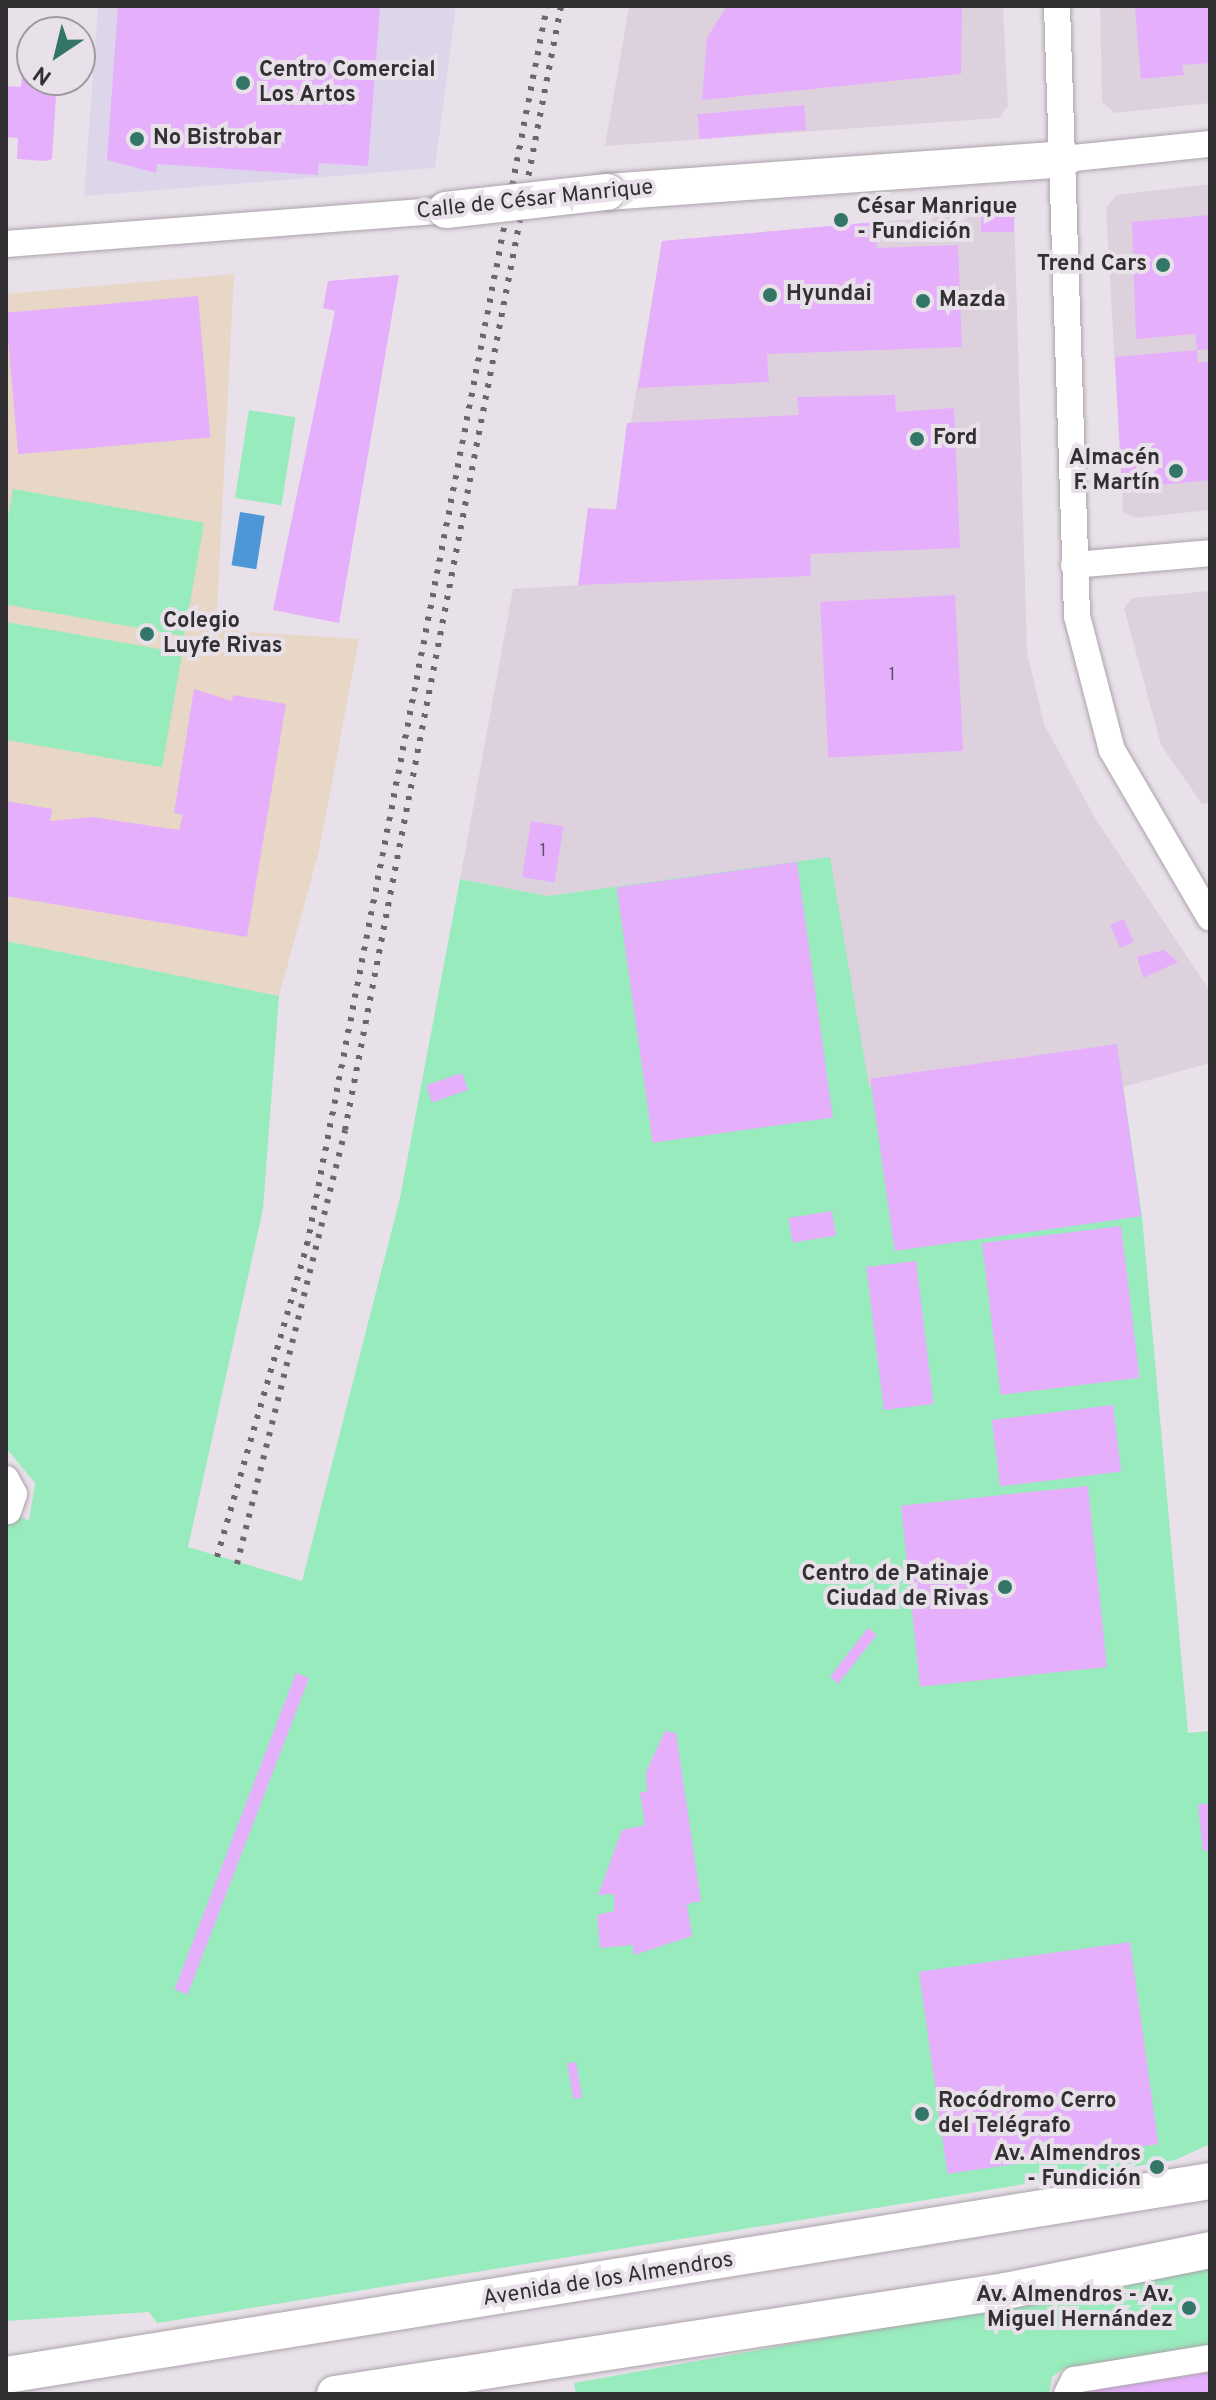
<!DOCTYPE html>
<html>
<head>
<meta charset="utf-8">
<style>
	body { margin:0 }
	#map { position:relative; width:1216px; height:2400px; overflow:hidden; background:#e9e1e9; font-family:Overpass,sans-serif }
	div>[style] { position:absolute }
	.commercial>* { inset:0; background:#ddd6eb }
	.built>* { inset:0; background:#ded1de }
	.education>* { inset:0; background:#e8d7c6 }
	.green>* { inset:0; background:#98ebbc; transform-origin:0 0 }
	.water>* { inset:0; background:#4e97d7; transform-origin:0 0 }
	.building>* { inset:0; background:#e6affc; transform-origin:0 0 }
	.roads { filter:drop-shadow(0 0 2px #aba3ab) drop-shadow(0 0 2px #aba3ab) }
	.street>* { height:26px; margin:-13px; padding:0 13px; transform-origin:13px; border-radius:13px; background:#fff }
	.secondary>* { height:36px; margin:-18px; padding:0 18px; transform-origin:18px; border-radius:18px; background:#fff }
	.rail>* { height:6px; margin-top:-3px; transform-origin:0; background:repeating-linear-gradient(90deg,#6a666b 0 4px,transparent 0 12px) }
	.bridges { filter:drop-shadow(0 0 2px #aba3ab) drop-shadow(0 0 2px #aba3ab) }
	.secondary-bridge>* { height:36px; margin:-18px; padding:0 18px; transform-origin:18px; border-radius:18px; background:#fff }
	.dots>* { width:22px; height:22px; translate:-50% -50%; box-sizing:border-box; border:4px solid #e9e1e9; border-radius:50% }
	span { translate:-50% -50%; white-space:nowrap; text-align:center; line-height:1.15; -webkit-text-stroke:8px #e9e1e9; paint-order:stroke }
	.number-label { font-size:18px; color:#5f5065 }
	.number-label span { -webkit-text-stroke-width:0 }
	.poi-label { font-size:22px; color:#323033; font-weight:700 }
	.left { translate:0 -50%; text-align:left }
	.right { translate:-100% -50%; text-align:right }
	.street-label { font-size:22px; color:#323033 }
	.frame { position:absolute; inset:0; border:8px solid #323033; pointer-events:none }
	.north { position:absolute; left:16px; top:16px; width:80px; height:80px; box-sizing:border-box; background:#e9e1e9; border:2px solid #a09aa0; border-radius:50%; rotate:215deg; font-size:22px; font-weight:700; line-height:32px; text-align:center; color:#323033 }
	.north::after { content:''; display:block; margin:auto; width:28px; height:36px; background:#337668; clip-path:polygon(50% 0,100% 100%,50% 72%,0 100%) }
</style>
</head>
<body>
<div id="map">
	<div class="commercial">
		<div style="clip-path:polygon(98px 6px,456px 6px,435px 168px,84px 196px)"></div>
	</div>
	<div class="built">
		<div style="clip-path:polygon(629px 6px,1003px 6px,1008px 106px,999px 118px,605px 146px)"></div>
		<div style="clip-path:polygon(1100px 6px,1210px 6px,1210px 103px,1115px 113px,1102px 102px)"></div>
		<div style="clip-path:polygon(1210px 184px,1210px 510px,1135px 518px,1123px 512px,1106px 208px,1116px 195px)"></div>
		<div style="clip-path:polygon(1014px 210px,1027px 652px,1037px 694px,1044px 724px,1095px 818px,1210px 991px,1210px 1063px,1123px 1087px,1117px 1044px,868px 1086px,829px 858px,548px 896px,460px 879px,513px 589px,578px 585px,588px 508px,616px 509px,662px 241px)"></div>
		<div style="clip-path:polygon(1210px 591px,1210px 803px,1202px 804px,1161px 745px,1124px 608px,1132px 598px)"></div>
	</div>
	<div class="education">
		<div style="clip-path:polygon(234px 274px,216px 630px,359px 639px,319px 851px,279px 996px,6px 941px,6px 294px)"></div>
	</div>
	<div class="green">
		<div style="left:249px;top:410px;width:47px;height:89px;rotate:9deg"></div>
		<div style="left:13px;top:489px;width:194px;height:115px;rotate:10deg"></div>
		<div style="left:6px;top:622px;width:179px;height:116px;rotate:10deg"></div>
		<div style="clip-path:polygon(830px 857px,869px 1086px,1117px 1044px,1142px 1216px,1188px 1733px,1210px 1731px,1210px 2144px,1175px 2160px,157px 2323px,149px 2312px,6px 2321px,6px 1509px,29px 1521px,35px 1483px,6px 1448px,6px 941px,279px 996px,263px 1209px,188px 1547px,302px 1581px,400px 1198px,460px 879px,548px 896px)"></div>
		<div style="clip-path:polygon(1210px 2269px,1210px 2346px,1065px 2368px,1052px 2377px,1049px 2394px,576px 2394px,574px 2383px)"></div>
	</div>
	<div class="water">
		<div style="left:240px;top:512px;width:25px;height:54px;rotate:9deg"></div>
	</div>
	<div class="building">
		<div style="clip-path:polygon(118px 6px,380px 6px,368px 166px,319px 163px,318px 175px,157px 164px,156px 173px,107px 160px)"></div>
		<div style="clip-path:polygon(727px 6px,962px 6px,961px 74px,702px 100px,707px 38px)"></div>
		<div style="clip-path:polygon(1135px 6px,1210px 6px,1210px 63px,1182px 65px,1184px 75px,1141px 79px)"></div>
		<div style="clip-path:polygon(23px 66px,32px 67px,32px 80px,57px 80px,52px 159px,45px 161px,17px 159px,18px 138px,6px 137px,6px 86px,21px 87px)"></div>
		<div style="left:804px;top:105px;width:25px;height:107px;rotate:85deg"></div>
		<div style="left:1014px;top:210px;width:22px;height:33px;rotate:90deg"></div>
		<div style="clip-path:polygon(1210px 215px,1210px 349px,1197px 350px,1195px 334px,1136px 339px,1132px 222px)"></div>
		<div style="clip-path:polygon(876px 222px,877px 248px,958px 245px,962px 347px,767px 354px,769px 382px,638px 388px,662px 241px)"></div>
		<div style="clip-path:polygon(399px 275px,339px 623px,273px 610px,335px 311px,323px 308px,328px 281px)"></div>
		<div style="left:198px;top:296px;width:142px;height:193px;rotate:85deg"></div>
		<div style="clip-path:polygon(1197px 350px,1198px 363px,1210px 361px,1210px 480px,1122px 489px,1115px 357px)"></div>
		<div style="clip-path:polygon(895px 395px,896px 412px,954px 408px,960px 548px,810px 554px,811px 576px,578px 585px,588px 508px,616px 510px,627px 423px,799px 415px,797px 397px)"></div>
		<div style="left:955px;top:595px;width:156px;height:135px;rotate:87deg"></div>
		<div style="clip-path:polygon(194px 689px,232px 701px,233px 695px,286px 704px,247px 937px,6px 896px,6px 801px,52px 809px,50px 821px,92px 817px,179px 830px,183px 815px,174px 813px)"></div>
		<div style="left:531px;top:821px;width:33px;height:57px;rotate:9deg"></div>
		<div style="left:797px;top:862px;width:258px;height:182px;rotate:82deg"></div>
		<div style="left:1124px;top:919px;width:25px;height:15px;rotate:67deg"></div>
		<div style="clip-path:polygon(1164px 950px,1178px 962px,1143px 978px,1137px 957px)"></div>
		<div style="left:1117px;top:1044px;width:174px;height:249px;rotate:82deg"></div>
		<div style="left:462px;top:1073px;width:18px;height:38px;rotate:71deg"></div>
		<div style="left:832px;top:1211px;width:25px;height:44px;rotate:81deg"></div>
		<div style="left:1121px;top:1226px;width:153px;height:140px;rotate:83deg"></div>
		<div style="left:916px;top:1261px;width:144px;height:50px;rotate:83deg"></div>
		<div style="left:1113px;top:1405px;width:67px;height:122px;rotate:83deg"></div>
		<div style="left:1088px;top:1486px;width:182px;height:188px;rotate:84deg"></div>
		<div style="left:868px;top:1628px;width:11px;height:62px;rotate:38deg"></div>
		<div style="left:296px;top:1673px;width:14px;height:339px;rotate:21deg"></div>
		<div style="clip-path:polygon(665px 1731px,676px 1733px,701px 1901px,687px 1904px,692px 1936px,634px 1955px,633px 1945px,600px 1948px,597px 1915px,614px 1911px,614px 1894px,598px 1895px,622px 1830px,645px 1825px,640px 1792px,647px 1792px,646px 1772px)"></div>
		<div style="clip-path:polygon(1210px 1803px,1210px 1850px,1203px 1851px,1198px 1805px)"></div>
		<div style="left:1130px;top:1942px;width:204px;height:213px;rotate:82deg"></div>
		<div style="left:576px;top:2062px;width:36px;height:9px;rotate:80deg"></div>
		<div style="clip-path:polygon(1210px 2372px,1210px 2394px,1087px 2394px,1087px 2391px)"></div>
	</div>
	<div class="roads">
		<div class="street">
			<div style="left:1057px;top:6px;width:610px;rotate:88.12deg"></div>
			<div style="left:1077px;top:616px;width:138px;rotate:75.4deg"></div>
			<div style="left:1112px;top:750px;width:194px;rotate:59.7deg"></div>
			<div style="left:1064px;top:159px;width:147px;rotate:-5.9deg"></div>
			<div style="left:6px;top:244px;width:441px;rotate:-4.4deg"></div>
			<div style="left:1074px;top:565px;width:137px;rotate:-5deg"></div>
			<div style="left:6px;top:1479px;width:17px;rotate:62deg"></div>
			<div style="left:14px;top:1494px;width:18px;rotate:109deg"></div>
			<div style="left:1067px;top:2394px;width:16px;rotate:-63deg"></div>
			<div style="left:1074px;top:2380px;width:138px;rotate:-9.2deg"></div>
		</div>
		<div class="secondary">
			<div style="left:607px;top:192px;width:458px;rotate:-4.1deg"></div>
			<div style="left:6px;top:2375px;width:1220px;rotate:-9.15deg"></div>
			<div style="left:335px;top:2394px;width:678px;rotate:-8.74deg"></div>
			<div style="left:1005px;top:2291px;width:209px;rotate:-11.3deg"></div>
		</div>
	</div>
	<div class="rail">
		<div style="left:217px;top:1557px;width:325px;rotate:-73.9deg"></div>
		<div style="left:307px;top:1245px;width:1262px;rotate:-79.04deg"></div>
		<div style="left:237px;top:1564px;width:447px;rotate:-76deg"></div>
		<div style="left:345px;top:1130px;width:1145px;rotate:-79.12deg"></div>
	</div>
	<div class="bridges">
		<div class="secondary-bridge">
			<div style="left:446px;top:210px;width:162px;rotate:-6.4deg"></div>
		</div>
	</div>
	<div class="dots">
		<div style="left:243px;top:83px;background:#337668"></div>
		<div style="left:137px;top:139px;background:#337668"></div>
		<div style="left:841px;top:220px;background:#337668"></div>
		<div style="left:1163px;top:265px;background:#337668"></div>
		<div style="left:770px;top:295px;background:#337668"></div>
		<div style="left:923px;top:301px;background:#337668"></div>
		<div style="left:917px;top:439px;background:#337668"></div>
		<div style="left:1176px;top:471px;background:#337668"></div>
		<div style="left:147px;top:634px;background:#337668"></div>
		<div style="left:1005px;top:1587px;background:#337668"></div>
		<div style="left:922px;top:2114px;background:#337668"></div>
		<div style="left:1157px;top:2167px;background:#337668"></div>
		<div style="left:1189px;top:2308px;background:#337668"></div>
	</div>
	<div class="number-label">
		<span style="left:892px;top:676px">1</span>
		<span style="left:543px;top:852px">1</span>
	</div>
	<div class="poi-label">
		<span class="left" style="left:259px;top:83px">Centro Comercial<br>Los Artos</span>
		<span class="left" style="left:153px;top:139px">No Bistrobar</span>
		<span class="left" style="left:857px;top:220px">César Manrique<br>- Fundición</span>
		<span class="right" style="left:1147px;top:265px">Trend Cars</span>
		<span class="left" style="left:786px;top:295px">Hyundai</span>
		<span class="left" style="left:939px;top:301px">Mazda</span>
		<span class="left" style="left:933px;top:439px">Ford</span>
		<span class="right" style="left:1160px;top:471px">Almacén<br>F. Martín</span>
		<span class="left" style="left:163px;top:634px">Colegio<br>Luyfe Rivas</span>
		<span class="right" style="left:989px;top:1587px">Centro de Patinaje<br>Ciudad de Rivas</span>
		<span class="left" style="left:938px;top:2114px">Rocódromo Cerro<br>del Telégrafo</span>
		<span class="right" style="left:1141px;top:2167px">Av. Almendros<br>- Fundición</span>
		<span class="right" style="left:1173px;top:2308px">Av. Almendros - Av.<br>Miguel Hernández</span>
	</div>
	<div class="street-label">
		<span style="left:535px;top:200px;rotate:-6deg">Calle de César Manrique</span>
		<span style="left:608px;top:2280px;rotate:-9deg">Avenida de los Almendros</span>
	</div>
	<div class="frame"></div>
	<div class="north">N</div>
</div>
</body>
</html>
